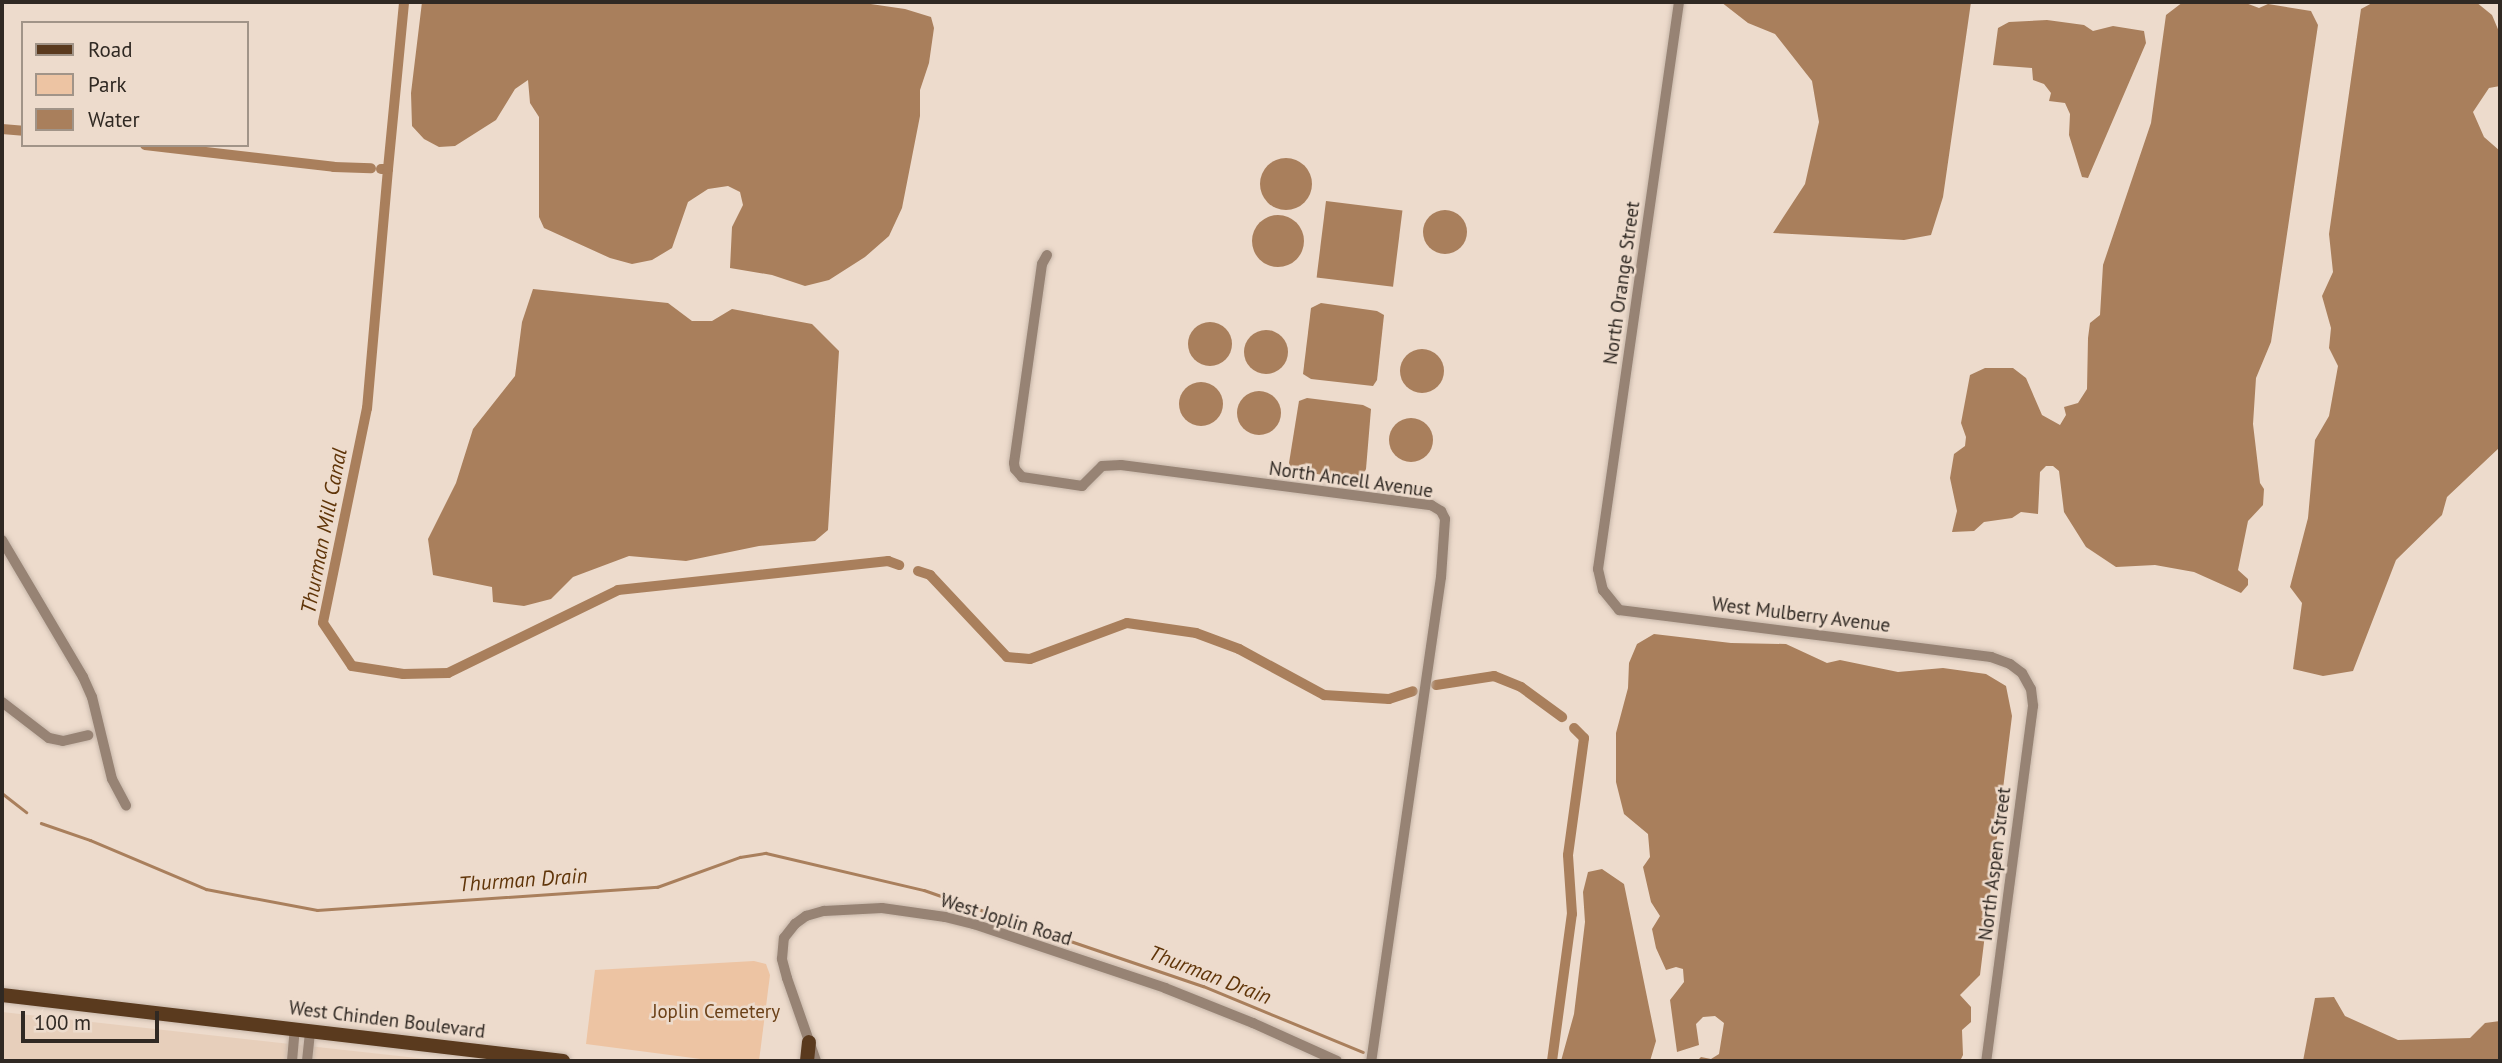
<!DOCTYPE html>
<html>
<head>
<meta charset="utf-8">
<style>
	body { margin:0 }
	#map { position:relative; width:2502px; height:1063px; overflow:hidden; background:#eddbcc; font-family:"PT Sans",sans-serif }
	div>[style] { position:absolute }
	.built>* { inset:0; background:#e7cfbb }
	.green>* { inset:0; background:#edc4a3 }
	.water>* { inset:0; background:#a97f5c; transform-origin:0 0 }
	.round { border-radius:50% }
	.stream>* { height:2.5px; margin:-1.25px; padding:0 1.25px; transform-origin:1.25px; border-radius:1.25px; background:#a97f5c }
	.canal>* { height:10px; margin:-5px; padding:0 5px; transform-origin:5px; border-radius:5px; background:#a97f5c }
	.roads { filter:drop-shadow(0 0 2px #c7b7aa) drop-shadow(0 0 2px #c7b7aa) }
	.minor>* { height:10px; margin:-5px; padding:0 5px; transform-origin:5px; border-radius:5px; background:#978374 }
	.major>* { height:14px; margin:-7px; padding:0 7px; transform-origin:7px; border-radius:7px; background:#5a3a1e }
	span { translate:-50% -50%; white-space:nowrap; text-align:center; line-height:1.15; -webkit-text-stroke:5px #eddbcc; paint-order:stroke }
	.street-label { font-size:19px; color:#302923 }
	.park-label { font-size:19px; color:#6b4017 }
	.water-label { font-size:21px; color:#603509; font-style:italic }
	.frame { position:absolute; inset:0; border:4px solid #302923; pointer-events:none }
	.legend { position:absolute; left:21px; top:21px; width:228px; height:126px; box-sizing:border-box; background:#eddbcc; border:2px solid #a19488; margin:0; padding:9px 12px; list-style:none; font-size:21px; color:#302923 }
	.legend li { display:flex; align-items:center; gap:14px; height:35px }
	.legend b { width:35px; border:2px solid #a19488 }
	.scale { position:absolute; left:21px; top:1011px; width:138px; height:32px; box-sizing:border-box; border:4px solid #302923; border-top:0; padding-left:9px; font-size:21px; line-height:24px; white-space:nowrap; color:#302923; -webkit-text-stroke:5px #eddbcc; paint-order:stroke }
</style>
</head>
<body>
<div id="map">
	<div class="built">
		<div style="clip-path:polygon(2px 1012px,444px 1061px,2px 1061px)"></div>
	</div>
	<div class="green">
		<div style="clip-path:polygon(754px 961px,766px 964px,770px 975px,759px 1061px,716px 1061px,586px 1044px,595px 970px)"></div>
	</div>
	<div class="water">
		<div style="clip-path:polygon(422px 2px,857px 2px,905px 9px,931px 17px,934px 28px,929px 63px,920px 90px,920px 116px,902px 208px,889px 236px,865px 257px,829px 280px,805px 286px,772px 275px,730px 268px,732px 227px,743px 205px,740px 192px,728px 186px,708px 189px,688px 202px,672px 248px,652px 260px,632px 264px,610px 258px,544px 228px,539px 217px,539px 117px,530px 103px,528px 80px,515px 89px,496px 120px,455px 146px,439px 147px,424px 139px,412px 126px,411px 93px)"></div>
		<div style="clip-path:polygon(1721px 2px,1971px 2px,1943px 197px,1931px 235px,1904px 240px,1773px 233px,1805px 184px,1819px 122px,1812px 81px,1775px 34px,1748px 23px)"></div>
		<div style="clip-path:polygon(2183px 2px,2243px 2px,2259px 8px,2268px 4px,2311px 11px,2318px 25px,2271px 342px,2256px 378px,2253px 424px,2260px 483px,2264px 489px,2263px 505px,2248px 521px,2238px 570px,2248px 579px,2248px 585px,2241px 593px,2194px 572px,2155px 565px,2116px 567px,2086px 547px,2064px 512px,2059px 471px,2053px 466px,2046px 466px,2040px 472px,2038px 514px,2021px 512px,2012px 518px,1984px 522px,1974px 531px,1952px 532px,1957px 511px,1950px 478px,1954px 454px,1965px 446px,1966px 437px,1961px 423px,1970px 375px,1985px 368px,2013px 368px,2026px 378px,2042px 415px,2060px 425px,2066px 415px,2064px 407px,2078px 403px,2087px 389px,2088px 338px,2090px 323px,2100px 315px,2103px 265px,2151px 123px,2166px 15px)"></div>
		<div style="clip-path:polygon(2374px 2px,2476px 2px,2492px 15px,2500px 34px,2500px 86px,2489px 88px,2473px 112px,2484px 137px,2500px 151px,2500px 447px,2447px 497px,2442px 515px,2396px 560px,2353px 671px,2323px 676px,2293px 669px,2302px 603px,2290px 587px,2308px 518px,2315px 440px,2329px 416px,2338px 366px,2329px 348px,2331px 328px,2322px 296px,2333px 272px,2329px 234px,2361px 9px)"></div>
		<div style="clip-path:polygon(2047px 20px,2084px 25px,2093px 31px,2113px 26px,2144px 31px,2146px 43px,2088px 178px,2082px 177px,2069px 135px,2070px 114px,2065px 103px,2049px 101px,2051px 93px,2044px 84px,2033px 80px,2032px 68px,1993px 65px,1998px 28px,2009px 22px)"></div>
		<div class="round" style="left:1260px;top:158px;width:52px;height:52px"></div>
		<div style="left:1326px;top:201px;width:77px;height:77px;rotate:7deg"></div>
		<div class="round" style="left:1423px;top:210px;width:44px;height:44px"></div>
		<div class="round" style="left:1252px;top:215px;width:52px;height:52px"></div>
		<div style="clip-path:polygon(533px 289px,668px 303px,692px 321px,712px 321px,732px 309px,812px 324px,839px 351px,828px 530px,815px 541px,759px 546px,686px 561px,629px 556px,573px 577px,551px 599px,524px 606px,493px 602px,492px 587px,433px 575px,428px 539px,456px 483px,473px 429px,515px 376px,522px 322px)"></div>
		<div style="clip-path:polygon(1321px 303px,1377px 311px,1384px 315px,1377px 380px,1373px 386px,1311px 379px,1303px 374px,1311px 308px)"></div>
		<div class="round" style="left:1188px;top:322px;width:44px;height:44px"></div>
		<div class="round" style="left:1244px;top:330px;width:44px;height:44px"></div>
		<div class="round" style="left:1400px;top:349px;width:44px;height:44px"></div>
		<div class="round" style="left:1179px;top:382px;width:44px;height:44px"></div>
		<div class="round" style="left:1237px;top:391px;width:44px;height:44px"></div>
		<div style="clip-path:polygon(1307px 398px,1363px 405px,1371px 409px,1366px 469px,1360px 481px,1292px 470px,1289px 463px,1298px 407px,1299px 401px)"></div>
		<div class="round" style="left:1389px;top:418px;width:44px;height:44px"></div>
		<div style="clip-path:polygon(1654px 634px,1731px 643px,1786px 644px,1827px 663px,1840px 660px,1898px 672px,1943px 668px,1986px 674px,2006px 686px,2012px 716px,1980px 975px,1960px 995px,1971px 1007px,1971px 1022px,1962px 1030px,1963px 1055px,1960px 1061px,1697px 1061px,1701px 1057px,1711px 1059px,1719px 1054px,1724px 1023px,1715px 1016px,1703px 1017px,1696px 1024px,1699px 1045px,1677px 1052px,1670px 1000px,1684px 982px,1683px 969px,1676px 967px,1666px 970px,1656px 948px,1652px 929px,1660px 916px,1651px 902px,1643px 867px,1650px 857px,1648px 834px,1624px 814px,1616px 782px,1616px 733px,1628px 688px,1629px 663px,1637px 644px)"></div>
		<div style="clip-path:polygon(1602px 869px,1624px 884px,1656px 1041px,1650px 1061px,1561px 1061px,1574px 1014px,1585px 922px,1583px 892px,1588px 872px)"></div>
		<div style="clip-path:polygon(2334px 997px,2345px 1016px,2398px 1040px,2470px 1038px,2485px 1023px,2500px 1021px,2500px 1061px,2303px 1061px,2315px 998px)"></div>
	</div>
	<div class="stream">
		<div style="left:2px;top:793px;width:31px;rotate:38deg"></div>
		<div style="left:41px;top:823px;width:52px;rotate:19.1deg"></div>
		<div style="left:90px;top:840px;width:126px;rotate:22.9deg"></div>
		<div style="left:206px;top:889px;width:113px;rotate:10.7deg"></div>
		<div style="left:317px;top:910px;width:341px;rotate:-3.9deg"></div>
		<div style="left:657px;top:887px;width:88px;rotate:-19.9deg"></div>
		<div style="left:740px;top:857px;width:26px;rotate:-9deg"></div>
		<div style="left:766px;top:853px;width:162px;rotate:13.2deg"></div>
		<div style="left:924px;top:890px;width:88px;rotate:19.3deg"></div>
		<div style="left:1044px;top:932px;width:168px;rotate:18.8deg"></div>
		<div style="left:1203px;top:986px;width:173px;rotate:22.4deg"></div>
		<div style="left:1383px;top:1060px;width:7px;rotate:8deg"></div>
	</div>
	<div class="canal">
		<div style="left:2px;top:129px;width:21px;rotate:5deg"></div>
		<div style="left:145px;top:145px;width:190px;rotate:6.6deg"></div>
		<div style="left:334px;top:167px;width:37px;rotate:2deg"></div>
		<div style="left:381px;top:169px;width:7px"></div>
		<div style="left:388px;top:169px;width:240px;rotate:95deg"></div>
		<div style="left:367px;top:408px;width:219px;rotate:101.6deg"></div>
		<div style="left:323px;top:623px;width:52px;rotate:56deg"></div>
		<div style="left:352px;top:666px;width:52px;rotate:8.9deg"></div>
		<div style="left:403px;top:674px;width:45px;rotate:-1.3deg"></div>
		<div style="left:448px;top:673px;width:189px;rotate:-26deg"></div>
		<div style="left:618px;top:590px;width:272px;rotate:-6.1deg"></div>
		<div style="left:888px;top:561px;width:12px;rotate:20deg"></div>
		<div style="left:388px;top:169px;width:168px;rotate:-84.5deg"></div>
		<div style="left:918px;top:571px;width:13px;rotate:18deg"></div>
		<div style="left:930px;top:575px;width:112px;rotate:46.8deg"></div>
		<div style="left:1007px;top:657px;width:23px;rotate:5deg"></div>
		<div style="left:1030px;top:659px;width:103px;rotate:-20.4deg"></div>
		<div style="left:1127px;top:623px;width:70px;rotate:8.2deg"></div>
		<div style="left:1196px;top:633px;width:46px;rotate:20.4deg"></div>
		<div style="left:1239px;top:649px;width:97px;rotate:28.4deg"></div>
		<div style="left:1324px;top:695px;width:65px;rotate:3.5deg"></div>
		<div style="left:1389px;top:699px;width:25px;rotate:-18deg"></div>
		<div style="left:1436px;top:685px;width:59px;rotate:-8.8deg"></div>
		<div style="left:1494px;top:676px;width:29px;rotate:22deg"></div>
		<div style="left:1521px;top:687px;width:51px;rotate:36.2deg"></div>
		<div style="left:1552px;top:1061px;width:148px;rotate:-82.3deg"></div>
		<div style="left:1572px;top:914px;width:59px;rotate:-93.9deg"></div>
		<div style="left:1568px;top:855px;width:118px;rotate:-82.2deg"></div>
		<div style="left:1584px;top:738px;width:14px;rotate:-135deg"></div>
	</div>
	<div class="roads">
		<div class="minor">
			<div style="left:1679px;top:2px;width:573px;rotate:98.13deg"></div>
			<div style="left:1598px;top:569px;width:22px;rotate:77deg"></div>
			<div style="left:1603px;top:590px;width:26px;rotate:51deg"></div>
			<div style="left:1619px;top:610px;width:375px;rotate:7.2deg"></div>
			<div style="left:1991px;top:657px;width:20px;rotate:20deg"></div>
			<div style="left:2010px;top:664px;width:15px;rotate:37deg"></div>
			<div style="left:2022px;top:673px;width:18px;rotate:61deg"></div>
			<div style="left:2031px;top:689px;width:17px;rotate:83deg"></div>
			<div style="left:2033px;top:706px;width:358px;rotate:97.5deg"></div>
			<div style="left:1047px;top:255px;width:10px;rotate:119deg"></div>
			<div style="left:1042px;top:264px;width:201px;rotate:98deg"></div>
			<div style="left:1014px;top:463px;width:6px;rotate:81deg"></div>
			<div style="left:1015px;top:469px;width:11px;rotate:49deg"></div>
			<div style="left:1022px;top:477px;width:61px;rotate:8.5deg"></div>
			<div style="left:1082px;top:486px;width:28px;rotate:-45deg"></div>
			<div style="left:1102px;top:466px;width:19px;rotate:-3deg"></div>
			<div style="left:1121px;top:465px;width:313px;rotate:7.4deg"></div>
			<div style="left:1431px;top:505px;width:12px;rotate:31deg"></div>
			<div style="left:1441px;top:511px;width:9px;rotate:63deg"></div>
			<div style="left:1445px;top:519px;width:58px;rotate:93.9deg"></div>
			<div style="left:1441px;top:577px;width:489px;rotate:98.2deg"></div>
			<div style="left:2px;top:540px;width:159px;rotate:59.4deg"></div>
			<div style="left:83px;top:677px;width:22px;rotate:66deg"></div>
			<div style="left:92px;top:697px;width:84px;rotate:76.3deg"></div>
			<div style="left:112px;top:779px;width:30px;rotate:62deg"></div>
			<div style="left:2px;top:702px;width:59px;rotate:37.5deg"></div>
			<div style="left:49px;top:738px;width:14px;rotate:12deg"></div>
			<div style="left:63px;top:741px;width:26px;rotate:-13deg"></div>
			<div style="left:292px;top:1061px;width:32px;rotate:-85deg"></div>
			<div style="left:307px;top:1061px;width:31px;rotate:-84deg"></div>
			<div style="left:816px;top:1061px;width:88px;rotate:-109.3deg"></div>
			<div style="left:787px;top:978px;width:20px;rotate:-105deg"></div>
			<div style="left:782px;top:959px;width:21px;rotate:-85deg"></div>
			<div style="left:784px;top:938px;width:18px;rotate:-52deg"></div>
			<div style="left:795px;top:924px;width:14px;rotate:-36deg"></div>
			<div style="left:806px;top:916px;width:19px;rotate:-16deg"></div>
			<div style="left:824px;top:911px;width:58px;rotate:-3deg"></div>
			<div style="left:882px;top:908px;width:64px;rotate:8.1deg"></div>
			<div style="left:945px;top:917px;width:30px;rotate:14deg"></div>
			<div style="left:974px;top:924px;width:201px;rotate:18.5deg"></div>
			<div style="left:1165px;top:988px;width:95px;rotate:21.7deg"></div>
			<div style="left:1253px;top:1023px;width:92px;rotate:24.3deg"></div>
		</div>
		<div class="major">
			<div style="left:2px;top:995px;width:565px;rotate:6.71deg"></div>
			<div style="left:807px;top:1061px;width:19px;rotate:-84deg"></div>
		</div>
	</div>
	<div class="street-label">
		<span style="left:1622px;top:283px;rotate:-82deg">North Orange Street</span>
		<span style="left:1351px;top:480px;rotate:8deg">North Ancell Avenue</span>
		<span style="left:1801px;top:615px;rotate:7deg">West Mulberry Avenue</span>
		<span style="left:1995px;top:864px;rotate:-83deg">North Aspen Street</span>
		<span style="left:1006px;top:920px;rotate:17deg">West Joplin Road</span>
		<span style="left:387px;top:1020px;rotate:7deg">West Chinden Boulevard</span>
	</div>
	<div class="park-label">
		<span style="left:716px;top:1012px">Joplin Cemetery</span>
	</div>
	<div class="water-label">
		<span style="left:324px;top:531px;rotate:-79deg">Thurman Mill Canal</span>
		<span style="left:523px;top:880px;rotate:-4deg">Thurman Drain</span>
		<span style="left:1210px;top:975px;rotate:21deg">Thurman Drain</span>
	</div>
	<div class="frame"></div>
	<ul class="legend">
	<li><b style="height:9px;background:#5a3a1e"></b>Road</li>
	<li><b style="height:19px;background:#edc4a3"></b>Park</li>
	<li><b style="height:19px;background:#a97f5c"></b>Water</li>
	</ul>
	<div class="scale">100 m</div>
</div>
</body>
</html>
